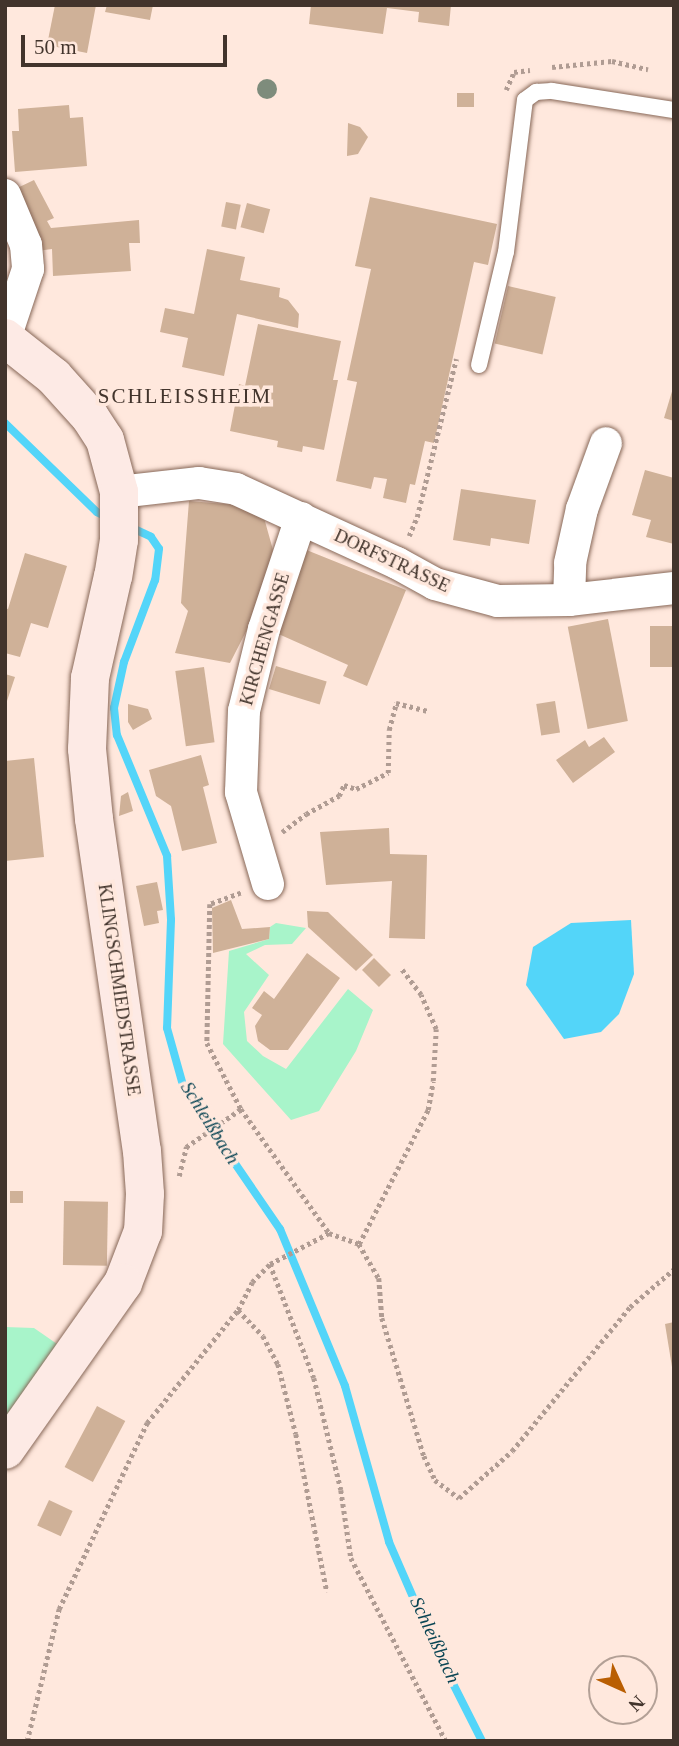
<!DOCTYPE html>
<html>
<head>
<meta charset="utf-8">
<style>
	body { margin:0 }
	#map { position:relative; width:679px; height:1746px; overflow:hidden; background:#ffe8dd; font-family:Georgia,serif }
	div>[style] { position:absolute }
	.green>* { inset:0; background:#a8f4ca }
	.water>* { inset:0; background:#53d5f9 }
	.stream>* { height:8px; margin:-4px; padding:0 4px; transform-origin:4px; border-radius:4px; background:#53d5f9 }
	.building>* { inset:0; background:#cfb198; transform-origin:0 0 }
	.path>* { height:4.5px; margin-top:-2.25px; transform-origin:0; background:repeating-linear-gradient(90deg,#b09c93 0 3.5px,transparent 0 7px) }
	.roads { filter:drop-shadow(0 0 2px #886858) drop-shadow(0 0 2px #886858) }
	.service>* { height:16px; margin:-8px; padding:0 8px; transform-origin:8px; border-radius:8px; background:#fff }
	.minor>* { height:32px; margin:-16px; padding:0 16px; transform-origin:16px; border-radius:16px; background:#fff }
	.secondary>* { height:38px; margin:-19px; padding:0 19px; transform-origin:19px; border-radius:19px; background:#fdeae5 }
	.trees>* { width:20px; height:20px; margin:-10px; border-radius:50%; background:#7e8c7c }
	span { translate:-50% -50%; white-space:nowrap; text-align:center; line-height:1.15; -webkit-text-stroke:7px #ffe8dd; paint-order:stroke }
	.street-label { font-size:18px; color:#42342c }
	.water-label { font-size:19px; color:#0a4554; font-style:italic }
	.quarter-label { font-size:21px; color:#42342c; letter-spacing:2px }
	.frame { position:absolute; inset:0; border:7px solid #42342c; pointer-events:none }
	.north { position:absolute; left:588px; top:1655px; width:70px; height:70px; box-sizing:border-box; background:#ffe8dd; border:2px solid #b3a096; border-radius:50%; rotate:135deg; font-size:19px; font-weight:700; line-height:28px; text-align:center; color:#42342c }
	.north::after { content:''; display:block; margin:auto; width:24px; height:32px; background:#b95e02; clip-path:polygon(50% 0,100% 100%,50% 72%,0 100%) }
	.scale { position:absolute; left:21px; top:35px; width:206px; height:32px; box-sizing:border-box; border:4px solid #42342c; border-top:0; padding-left:9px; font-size:21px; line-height:24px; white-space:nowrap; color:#42342c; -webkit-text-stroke:5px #ffe8dd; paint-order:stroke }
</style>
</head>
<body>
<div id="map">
	<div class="green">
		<div style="clip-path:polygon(276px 923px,306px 928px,292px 944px,265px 945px,246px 954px,269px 975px,244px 1012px,247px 1041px,263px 1056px,286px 1069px,348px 989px,373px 1010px,356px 1051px,319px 1111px,291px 1120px,223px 1044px,229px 951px,269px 939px,270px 927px)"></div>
		<div style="clip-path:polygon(5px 1327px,34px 1328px,60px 1346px,5px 1425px)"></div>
	</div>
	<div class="water">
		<div style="clip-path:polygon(631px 920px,634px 974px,619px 1014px,601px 1032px,564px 1039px,526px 985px,533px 947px,571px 923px)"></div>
	</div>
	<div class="stream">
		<div style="left:5px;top:423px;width:128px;rotate:44.1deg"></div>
		<div style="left:97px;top:512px;width:13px;rotate:29deg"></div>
		<div style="left:130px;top:527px;width:23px;rotate:25deg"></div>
		<div style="left:151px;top:537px;width:14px;rotate:56deg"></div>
		<div style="left:159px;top:549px;width:31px;rotate:97deg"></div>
		<div style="left:155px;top:580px;width:88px;rotate:110.7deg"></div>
		<div style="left:124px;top:662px;width:47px;rotate:102.3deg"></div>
		<div style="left:114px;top:708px;width:27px;rotate:84deg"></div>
		<div style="left:117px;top:735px;width:131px;rotate:67.5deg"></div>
		<div style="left:167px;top:856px;width:64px;rotate:86.4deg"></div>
		<div style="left:171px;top:920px;width:108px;rotate:92.1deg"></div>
		<div style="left:167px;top:1028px;width:63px;rotate:74.4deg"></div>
		<div style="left:184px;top:1089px;width:170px;rotate:55.6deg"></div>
		<div style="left:280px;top:1229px;width:170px;rotate:67.5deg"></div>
		<div style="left:345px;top:1386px;width:162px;rotate:74.2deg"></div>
		<div style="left:389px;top:1542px;width:118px;rotate:66.5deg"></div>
		<div style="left:436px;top:1650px;width:102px;rotate:63.2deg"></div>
	</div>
	<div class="building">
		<div style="clip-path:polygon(55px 5px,96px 5px,87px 53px,47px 45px)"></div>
		<div style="clip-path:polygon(107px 5px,153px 5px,150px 20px,105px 12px)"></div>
		<div style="clip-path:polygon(311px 5px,451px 5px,449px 26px,418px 22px,419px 12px,387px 8px,383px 34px,309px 24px)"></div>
		<div style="left:457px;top:93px;width:17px;height:14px"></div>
		<div style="clip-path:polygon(69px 105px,70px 118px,83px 117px,87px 166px,15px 172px,12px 131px,19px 131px,18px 109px)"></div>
		<div style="clip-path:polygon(348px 123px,360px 127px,368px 137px,358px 154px,347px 156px)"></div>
		<div style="clip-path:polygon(34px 180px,54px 218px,47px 221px,51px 228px,139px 220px,140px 243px,129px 243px,131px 271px,53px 276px,52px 249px,37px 251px,11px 191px)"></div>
		<div style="clip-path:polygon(370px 197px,497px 224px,488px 265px,474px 262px,434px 443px,425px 441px,415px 485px,410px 484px,406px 503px,383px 498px,387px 479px,374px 477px,371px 489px,336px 481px,357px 382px,347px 380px,371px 269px,355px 266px)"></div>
		<div style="left:226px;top:202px;width:15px;height:25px;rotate:11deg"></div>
		<div style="left:247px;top:203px;width:24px;height:25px;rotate:15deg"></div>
		<div style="clip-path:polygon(207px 249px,245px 257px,240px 280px,280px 288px,279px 297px,288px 300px,299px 314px,298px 328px,237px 314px,224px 376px,182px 367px,188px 338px,160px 332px,165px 308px,194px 314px)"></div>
		<div style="left:508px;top:286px;width:49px;height:59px;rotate:13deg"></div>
		<div style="clip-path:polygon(258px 324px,341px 341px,333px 380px,338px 380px,324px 450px,303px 446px,302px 452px,277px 447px,278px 441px,230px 431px,239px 384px,245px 386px)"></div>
		<div style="clip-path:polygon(673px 388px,674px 388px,674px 421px,664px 418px)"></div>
		<div style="clip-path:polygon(645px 470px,674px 478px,674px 544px,646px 537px,651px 520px,632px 515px)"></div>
		<div style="clip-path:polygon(461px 489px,536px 500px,529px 544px,491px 538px,490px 546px,453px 540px)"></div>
		<div style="clip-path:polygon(189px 501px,261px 507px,273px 550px,256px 612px,230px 663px,175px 653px,188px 611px,181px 603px)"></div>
		<div style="clip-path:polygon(304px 549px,406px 590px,367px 686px,343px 676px,348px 665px,274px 632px)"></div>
		<div style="clip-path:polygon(25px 553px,67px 566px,48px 628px,31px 623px,20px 657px,5px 653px,5px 608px,8px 609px)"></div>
		<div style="left:608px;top:619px;width:104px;height:41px;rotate:79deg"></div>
		<div style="left:650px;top:626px;width:24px;height:41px"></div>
		<div style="left:276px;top:666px;width:53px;height:24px;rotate:17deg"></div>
		<div style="left:204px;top:667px;width:76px;height:29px;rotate:82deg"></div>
		<div style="clip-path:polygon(5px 674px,15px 677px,6px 704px,5px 704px)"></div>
		<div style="left:555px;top:701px;width:32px;height:19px;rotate:81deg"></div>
		<div style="clip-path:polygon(128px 704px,148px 709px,152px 719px,133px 730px,128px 722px)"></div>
		<div style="clip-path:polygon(604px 737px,615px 752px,573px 783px,556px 760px,585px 740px,589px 747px)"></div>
		<div style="clip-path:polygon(201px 755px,209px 785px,203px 787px,217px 843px,182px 851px,171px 806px,156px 796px,149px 770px)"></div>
		<div style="clip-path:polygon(34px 758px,44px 857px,5px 861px,5px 761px)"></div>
		<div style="clip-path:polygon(128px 792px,133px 811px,119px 816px,121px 796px)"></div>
		<div style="clip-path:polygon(389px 828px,390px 854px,427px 855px,425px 939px,389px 938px,392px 881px,326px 885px,320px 832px)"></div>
		<div style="clip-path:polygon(157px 882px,163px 910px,157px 911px,159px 923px,144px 926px,136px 886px)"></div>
		<div style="clip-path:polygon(231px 900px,242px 929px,270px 927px,269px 939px,213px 953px,212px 908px)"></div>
		<div style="clip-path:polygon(307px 911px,328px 912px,373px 955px,356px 971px,308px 927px)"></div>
		<div style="clip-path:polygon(307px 953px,340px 978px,288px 1050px,270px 1050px,258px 1041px,255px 1026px,262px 1015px,252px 1008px,264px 991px,274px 999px)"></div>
		<div style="left:374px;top:958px;width:24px;height:17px;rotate:45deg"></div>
		<div style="left:10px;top:1191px;width:13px;height:12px"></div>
		<div style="left:64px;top:1201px;width:44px;height:64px;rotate:1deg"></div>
		<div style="clip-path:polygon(674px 1322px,674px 1367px,672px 1367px,665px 1324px)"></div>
		<div style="left:97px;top:1406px;width:32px;height:69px;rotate:28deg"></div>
		<div style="left:49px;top:1500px;width:26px;height:28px;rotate:25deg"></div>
	</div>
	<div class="path">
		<div style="left:552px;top:67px;width:60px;rotate:-5.7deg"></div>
		<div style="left:612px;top:61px;width:37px;rotate:13deg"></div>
		<div style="left:506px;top:90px;width:20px;rotate:-66deg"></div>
		<div style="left:514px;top:72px;width:16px;rotate:-7deg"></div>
		<div style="left:409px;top:536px;width:21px;rotate:-67deg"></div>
		<div style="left:417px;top:517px;width:163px;rotate:-76.1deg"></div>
		<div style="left:282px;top:832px;width:30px;rotate:-37deg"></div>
		<div style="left:306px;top:814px;width:38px;rotate:-29deg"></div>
		<div style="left:339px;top:796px;width:12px;rotate:-66deg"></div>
		<div style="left:344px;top:785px;width:13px;rotate:18deg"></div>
		<div style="left:356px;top:789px;width:36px;rotate:-27deg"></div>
		<div style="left:388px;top:773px;width:43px;rotate:-88.7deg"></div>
		<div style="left:389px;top:730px;width:28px;rotate:-75deg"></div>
		<div style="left:396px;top:703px;width:34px;rotate:14deg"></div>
		<div style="left:241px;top:893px;width:33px;rotate:160deg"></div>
		<div style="left:210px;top:904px;width:139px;rotate:91.2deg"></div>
		<div style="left:207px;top:1043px;width:74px;rotate:62.7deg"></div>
		<div style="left:241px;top:1109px;width:152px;rotate:54.6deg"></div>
		<div style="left:179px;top:1176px;width:30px;rotate:-76deg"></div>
		<div style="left:186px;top:1147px;width:67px;rotate:-34.6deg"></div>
		<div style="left:359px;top:1244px;width:151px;rotate:-62.8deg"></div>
		<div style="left:428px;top:1110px;width:29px;rotate:-80deg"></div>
		<div style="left:433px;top:1081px;width:52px;rotate:-86.7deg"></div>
		<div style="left:436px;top:1029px;width:37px;rotate:-114deg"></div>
		<div style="left:421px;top:995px;width:34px;rotate:-127deg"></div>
		<div style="left:270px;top:1264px;width:122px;rotate:68.9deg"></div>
		<div style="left:314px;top:1378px;width:115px;rotate:76.4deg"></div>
		<div style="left:341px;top:1490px;width:69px;rotate:81.6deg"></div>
		<div style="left:351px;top:1558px;width:206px;rotate:62.6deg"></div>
		<div style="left:238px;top:1310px;width:36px;rotate:46deg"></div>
		<div style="left:263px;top:1336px;width:32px;rotate:62deg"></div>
		<div style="left:278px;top:1364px;width:72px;rotate:75.6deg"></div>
		<div style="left:296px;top:1434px;width:161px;rotate:78.9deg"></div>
		<div style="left:27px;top:1741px;width:136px;rotate:-76.4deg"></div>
		<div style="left:59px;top:1609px;width:206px;rotate:-64.7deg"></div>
		<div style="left:147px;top:1423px;width:145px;rotate:-51.2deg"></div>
		<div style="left:238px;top:1310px;width:31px;rotate:-63deg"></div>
		<div style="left:252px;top:1282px;width:25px;rotate:-45deg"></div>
		<div style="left:270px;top:1264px;width:67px;rotate:-27.7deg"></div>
		<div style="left:329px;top:1233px;width:32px;rotate:20deg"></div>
		<div style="left:359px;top:1244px;width:39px;rotate:60deg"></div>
		<div style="left:379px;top:1278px;width:40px;rotate:85.7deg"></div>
		<div style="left:382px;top:1318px;width:144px;rotate:73.1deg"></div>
		<div style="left:424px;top:1456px;width:26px;rotate:65deg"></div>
		<div style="left:435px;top:1480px;width:30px;rotate:37deg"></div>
		<div style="left:459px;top:1498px;width:71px;rotate:-41.6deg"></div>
		<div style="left:512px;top:1451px;width:186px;rotate:-50.7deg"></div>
		<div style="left:630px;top:1307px;width:58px;rotate:-40.8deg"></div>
	</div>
	<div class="roads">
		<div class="service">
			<div style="left:479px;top:365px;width:116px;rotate:-76.6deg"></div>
			<div style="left:506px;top:252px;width:153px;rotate:-82.9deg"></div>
			<div style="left:525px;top:100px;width:14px;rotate:-36deg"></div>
			<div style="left:536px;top:92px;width:16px;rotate:-4deg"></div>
			<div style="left:552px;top:91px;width:123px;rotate:8.9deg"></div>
		</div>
		<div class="minor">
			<div style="left:5px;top:195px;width:54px;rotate:67.2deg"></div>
			<div style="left:26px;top:245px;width:24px;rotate:85deg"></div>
			<div style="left:28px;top:269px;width:73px;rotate:108.4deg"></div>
			<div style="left:119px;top:492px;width:81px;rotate:-6.4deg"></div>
			<div style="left:199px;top:483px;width:37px;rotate:9deg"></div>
			<div style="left:236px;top:489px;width:177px;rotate:24.7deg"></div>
			<div style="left:397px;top:563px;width:43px;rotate:28.9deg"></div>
			<div style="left:435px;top:584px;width:65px;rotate:15.1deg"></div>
			<div style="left:498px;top:601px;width:71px;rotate:-0.8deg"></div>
			<div style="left:569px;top:600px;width:106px;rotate:-6.5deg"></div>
			<div style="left:569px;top:600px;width:37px;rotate:-88deg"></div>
			<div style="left:570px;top:563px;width:55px;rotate:-77.5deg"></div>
			<div style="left:582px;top:509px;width:70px;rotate:-70deg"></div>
			<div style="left:268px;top:884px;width:96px;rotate:-106.4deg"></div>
			<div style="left:241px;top:792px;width:81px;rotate:-87.9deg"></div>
			<div style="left:244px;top:711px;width:84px;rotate:-76.3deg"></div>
			<div style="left:264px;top:629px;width:117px;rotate:-71.6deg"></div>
		</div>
		<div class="secondary">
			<div style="left:5px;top:338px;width:63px;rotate:38.5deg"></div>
			<div style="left:54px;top:377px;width:54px;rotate:48deg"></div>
			<div style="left:90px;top:417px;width:27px;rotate:57deg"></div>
			<div style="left:105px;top:440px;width:54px;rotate:74.9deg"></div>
			<div style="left:119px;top:492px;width:48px;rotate:90deg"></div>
			<div style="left:119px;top:540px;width:36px;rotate:99deg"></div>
			<div style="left:113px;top:576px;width:105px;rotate:102.7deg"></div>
			<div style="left:90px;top:678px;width:71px;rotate:92.4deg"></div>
			<div style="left:87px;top:749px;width:70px;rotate:84.3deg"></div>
			<div style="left:94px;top:819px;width:335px;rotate:81.8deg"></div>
			<div style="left:142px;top:1151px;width:43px;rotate:86deg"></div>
			<div style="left:145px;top:1194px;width:37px;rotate:93deg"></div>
			<div style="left:143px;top:1231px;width:56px;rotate:111deg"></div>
			<div style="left:123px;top:1283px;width:204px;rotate:125.2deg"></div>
		</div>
	</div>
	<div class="trees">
		<div style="left:267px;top:89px"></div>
	</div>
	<div class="street-label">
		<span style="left:392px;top:561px;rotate:25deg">DORFSTRASSE</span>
		<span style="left:265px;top:639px;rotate:-74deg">KIRCHENGASSE</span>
		<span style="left:119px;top:990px;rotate:82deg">KLINGSCHMIEDSTRASSE</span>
	</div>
	<div class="water-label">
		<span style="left:210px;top:1123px;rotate:58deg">Schleißbach</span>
		<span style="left:435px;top:1640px;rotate:65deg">Schleißbach</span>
	</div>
	<div class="quarter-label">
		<span style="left:185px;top:396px">SCHLEISSHEIM</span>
	</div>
	<div class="frame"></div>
	<div class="north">N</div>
	<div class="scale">50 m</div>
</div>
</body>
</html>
